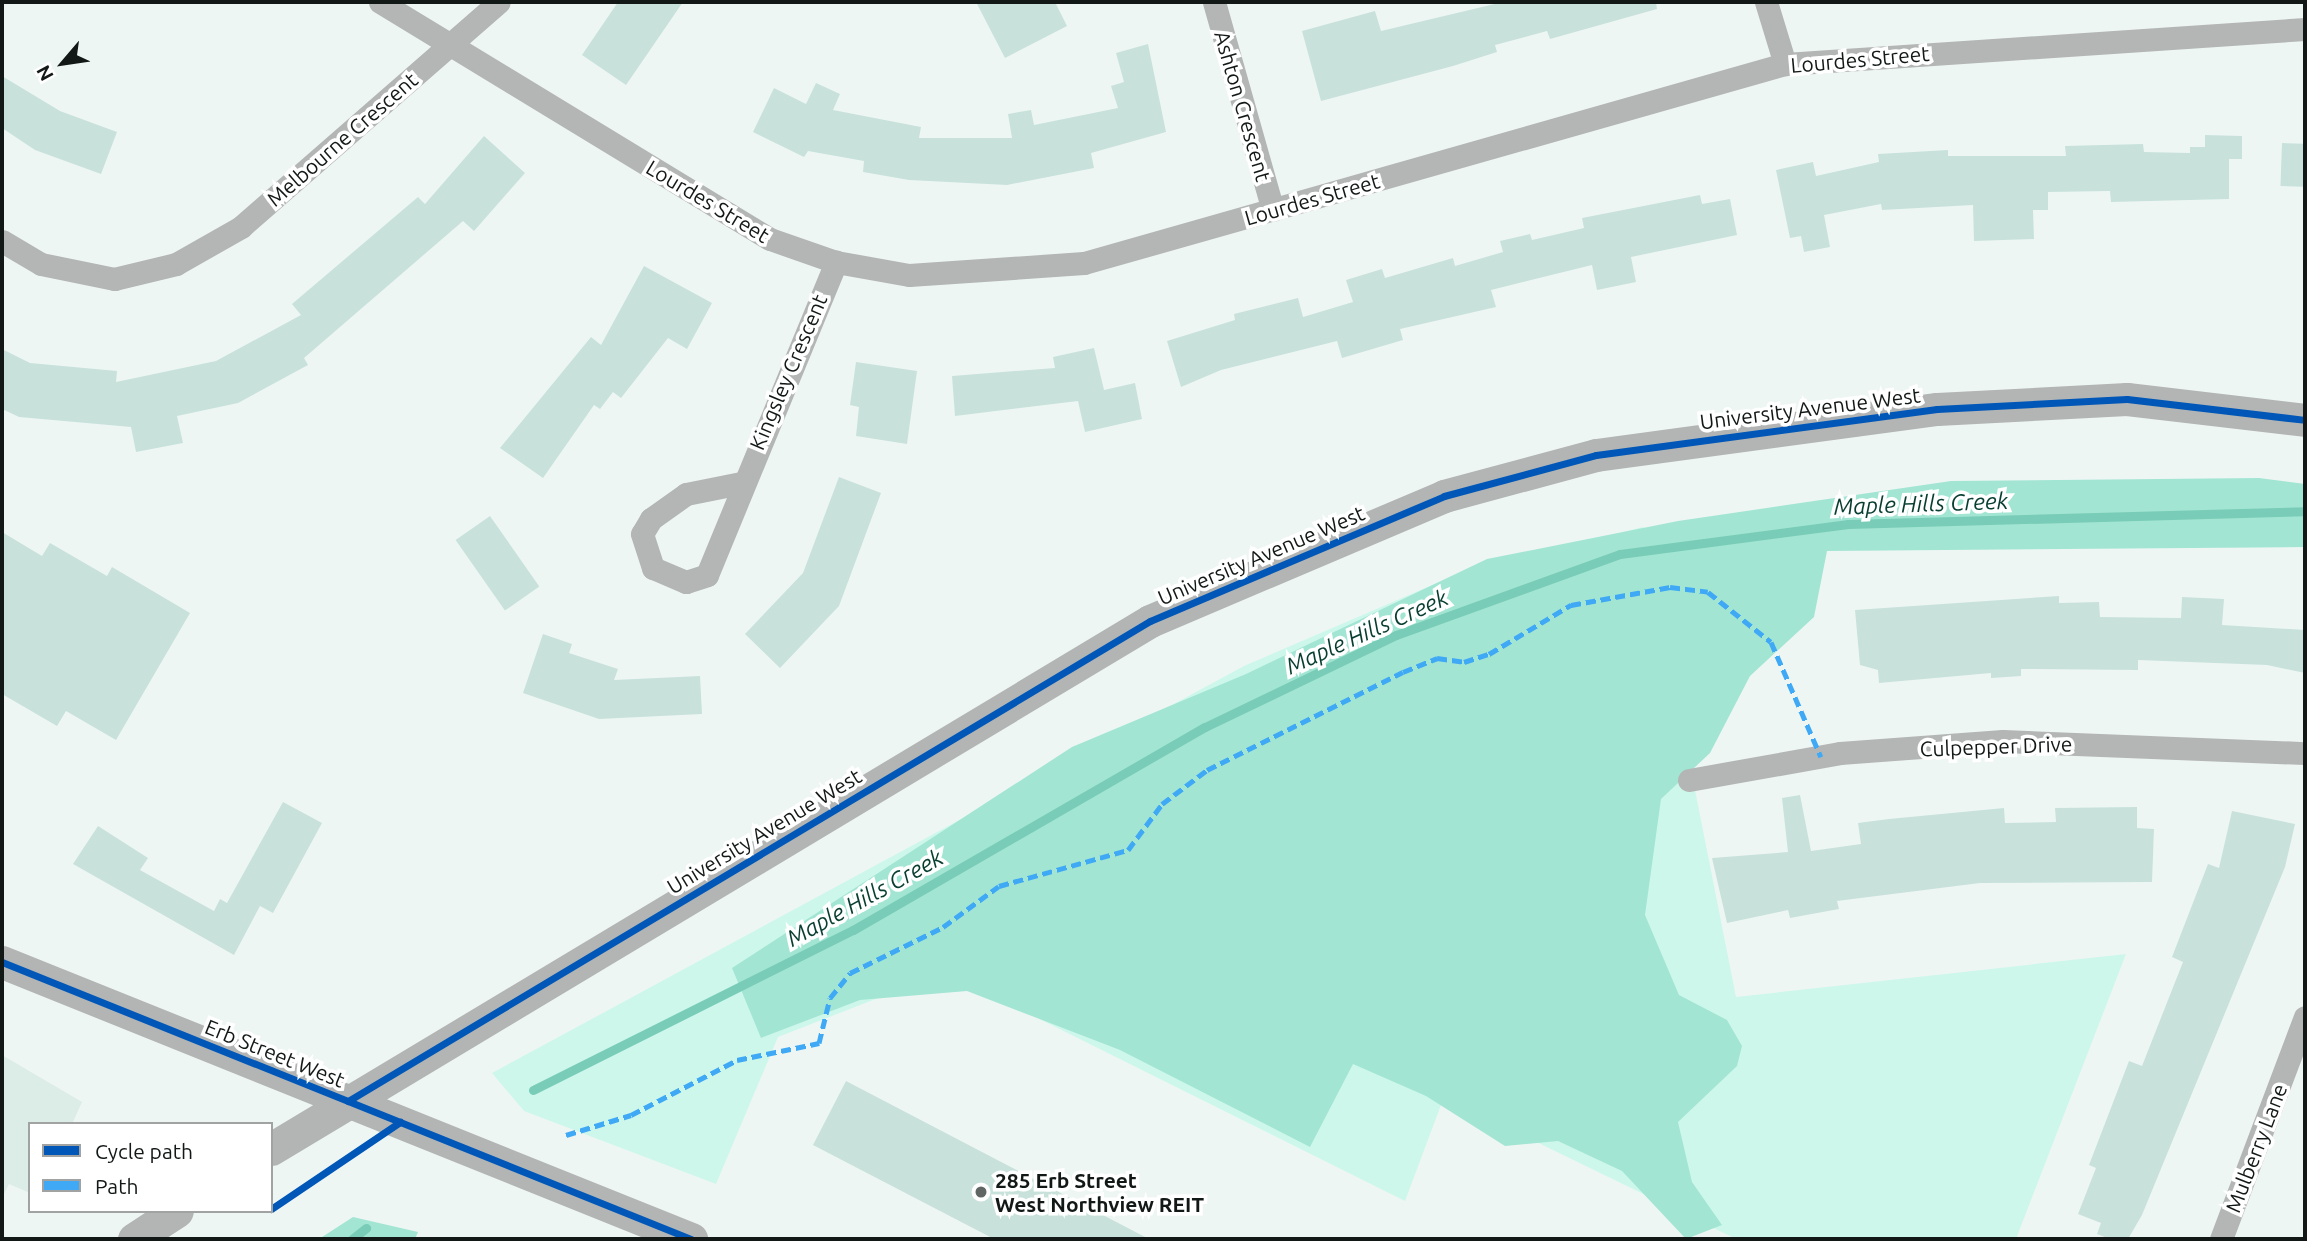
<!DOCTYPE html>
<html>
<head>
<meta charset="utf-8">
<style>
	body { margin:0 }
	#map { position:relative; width:2307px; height:1241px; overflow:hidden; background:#eef6f4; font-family:Ubuntu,sans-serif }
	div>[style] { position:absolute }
	.built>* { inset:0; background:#dcece7 }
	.green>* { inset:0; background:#cef7eb }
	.forest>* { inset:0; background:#a3e5d3 }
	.stream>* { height:9px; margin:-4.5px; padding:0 4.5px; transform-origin:4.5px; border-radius:4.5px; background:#79cdb8 }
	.building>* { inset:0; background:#c8e2db; transform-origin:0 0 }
	.minor>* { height:23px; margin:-11.5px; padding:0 11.5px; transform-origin:11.5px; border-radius:11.5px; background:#b3b6b5 }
	.secondary>* { height:33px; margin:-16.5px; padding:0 16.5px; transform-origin:16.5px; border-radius:16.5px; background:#b2b5b4 }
	.quiet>* { height:5px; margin-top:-2.5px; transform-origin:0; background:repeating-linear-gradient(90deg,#3fa9f5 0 10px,transparent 0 15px) }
	.cycleway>* { height:7px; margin:-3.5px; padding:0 3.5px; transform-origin:3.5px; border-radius:3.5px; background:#0057b8 }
	.dots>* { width:19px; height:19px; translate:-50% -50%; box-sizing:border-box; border:4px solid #fff; border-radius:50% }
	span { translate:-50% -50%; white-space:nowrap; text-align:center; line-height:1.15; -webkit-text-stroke:7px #fff; paint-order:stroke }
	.street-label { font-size:21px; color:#121816 }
	.poi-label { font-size:21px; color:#121816; font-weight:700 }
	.left { translate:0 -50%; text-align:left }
	.water-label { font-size:23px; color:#083e31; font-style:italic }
	.frame { position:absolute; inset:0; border:4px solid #121816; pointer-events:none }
	.legend { position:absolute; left:28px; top:1122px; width:245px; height:91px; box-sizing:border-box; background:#fff; border:2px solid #a0a3a2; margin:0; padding:9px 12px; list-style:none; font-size:21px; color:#121816 }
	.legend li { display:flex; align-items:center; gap:14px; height:35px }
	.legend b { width:35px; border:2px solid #a0a3a2 }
	.north { position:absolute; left:28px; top:28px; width:70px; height:70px; -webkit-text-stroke:5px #fff; paint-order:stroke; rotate:241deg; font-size:19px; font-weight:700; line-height:28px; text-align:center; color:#121816 }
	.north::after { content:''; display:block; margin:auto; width:24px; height:32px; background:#121816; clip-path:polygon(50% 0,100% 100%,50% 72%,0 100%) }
</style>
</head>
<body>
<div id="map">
	<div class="built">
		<div style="clip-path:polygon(2px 1055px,82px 1102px,72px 1124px,30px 1124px,30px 1193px,9px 1184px,2px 1198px)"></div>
	</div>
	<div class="green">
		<div style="clip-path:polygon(1643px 527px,1736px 997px,2126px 954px,2016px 1239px,1736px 1239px,1444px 1097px,1405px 1201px,945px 972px,778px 1037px,716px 1184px,524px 1111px,492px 1073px,1244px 666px,1460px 573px)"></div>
	</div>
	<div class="forest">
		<div style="clip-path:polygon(2259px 478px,2305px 484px,2305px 547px,1827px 551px,1814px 617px,1750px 676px,1710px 753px,1661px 799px,1645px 915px,1679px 995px,1727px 1020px,1742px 1046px,1737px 1066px,1678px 1122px,1692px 1182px,1722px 1225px,1686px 1239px,1622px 1171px,1558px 1141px,1505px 1146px,1426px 1096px,1353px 1064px,1310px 1147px,1120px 1050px,967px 991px,860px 1000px,761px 1038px,732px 968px,1072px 747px,1246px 674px,1487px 559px,1678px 521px,1951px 481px)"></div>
		<div style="clip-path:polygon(353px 1217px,418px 1232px,415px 1239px,319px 1239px)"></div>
	</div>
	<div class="stream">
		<div style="left:533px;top:1090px;width:358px;rotate:-26.6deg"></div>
		<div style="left:853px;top:930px;width:406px;rotate:-30deg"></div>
		<div style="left:1205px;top:727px;width:212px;rotate:-25.7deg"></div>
		<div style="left:1396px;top:635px;width:238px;rotate:-19.9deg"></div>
		<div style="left:1620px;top:554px;width:230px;rotate:-7.5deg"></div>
		<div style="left:1848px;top:524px;width:457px;rotate:-1.6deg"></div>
		<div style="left:352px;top:1239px;width:18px;rotate:-38deg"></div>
	</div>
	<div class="building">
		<div style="clip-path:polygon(618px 2px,683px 2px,626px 85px,582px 55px)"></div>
		<div style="clip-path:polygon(976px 2px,1055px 2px,1067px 26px,1005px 58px)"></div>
		<div style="clip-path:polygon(1503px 2px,1656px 2px,1657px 9px,1550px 39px,1547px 31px,1495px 45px,1497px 52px,1453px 66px,1321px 101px,1302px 31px,1375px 11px,1381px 31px)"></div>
		<div style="clip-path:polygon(1148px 44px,1166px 132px,1091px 153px,1094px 168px,1007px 185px,909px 180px,863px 172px,864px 161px,808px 151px,804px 157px,753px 132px,774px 88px,806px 104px,816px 83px,840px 94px,833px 110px,921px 127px,919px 138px,1012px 138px,1008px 114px,1031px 110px,1034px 125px,1118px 108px,1111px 86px,1124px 82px,1116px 53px)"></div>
		<div style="clip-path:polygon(2px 76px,60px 111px,117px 132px,101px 174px,35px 150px,2px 128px)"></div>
		<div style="clip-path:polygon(2205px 135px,2242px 136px,2242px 159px,2229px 159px,2229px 199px,2111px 202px,2110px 191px,2048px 192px,2048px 210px,2033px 210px,2034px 239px,1974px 241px,1973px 205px,1882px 210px,1881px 204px,1824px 215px,1830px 247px,1804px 252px,1801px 236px,1790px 238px,1776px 170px,1813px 162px,1816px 176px,1879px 162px,1878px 154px,1948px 150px,1948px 156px,2066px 156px,2065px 146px,2143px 144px,2144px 152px,2190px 153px,2190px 147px,2205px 147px)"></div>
		<div style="clip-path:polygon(484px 136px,525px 173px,474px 231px,463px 221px,304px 358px,308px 365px,238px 403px,177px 416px,183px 443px,136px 452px,131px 427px,19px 417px,2px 409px,2px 349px,30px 363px,117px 371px,116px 382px,216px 361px,301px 315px,292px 304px,418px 197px,425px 204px)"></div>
		<div style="left:2282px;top:143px;width:23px;height:43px;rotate:2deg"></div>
		<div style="clip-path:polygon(1700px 195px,1702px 204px,1730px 199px,1737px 235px,1631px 257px,1636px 282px,1597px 290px,1592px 265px,1491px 290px,1496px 307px,1400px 329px,1403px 340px,1342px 358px,1337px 341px,1221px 370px,1181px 387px,1167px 341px,1235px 320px,1234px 314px,1298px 298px,1303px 317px,1353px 302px,1346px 280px,1382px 269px,1385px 278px,1453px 258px,1455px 266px,1503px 252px,1500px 241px,1530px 234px,1532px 240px,1584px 228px,1582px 218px)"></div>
		<div style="clip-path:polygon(644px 266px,712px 303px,687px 349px,668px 338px,621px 398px,613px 392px,600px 409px,594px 405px,543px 478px,500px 448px,591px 337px,601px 345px)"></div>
		<div style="clip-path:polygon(1094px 348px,1104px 390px,1135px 383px,1142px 419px,1085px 432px,1078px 401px,955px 416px,952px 376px,1055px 368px,1053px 357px)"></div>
		<div style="clip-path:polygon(856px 362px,917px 371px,907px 444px,856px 436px,859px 407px,850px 405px)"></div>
		<div style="clip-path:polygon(839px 477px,881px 493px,839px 606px,780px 668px,745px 634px,803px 573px)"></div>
		<div style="left:490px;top:516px;width:86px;height:42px;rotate:55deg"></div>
		<div style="clip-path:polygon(2px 532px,42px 556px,50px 543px,107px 576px,112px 567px,190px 613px,116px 740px,66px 711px,57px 726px,2px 694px)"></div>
		<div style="clip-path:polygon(2059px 596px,2059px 603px,2099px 602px,2100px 617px,2181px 618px,2182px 597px,2224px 599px,2222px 625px,2305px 630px,2305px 673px,2267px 665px,2138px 660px,2138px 670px,2021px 669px,2021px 676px,1991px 678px,1991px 673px,1879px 683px,1878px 670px,1860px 665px,1855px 610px)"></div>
		<div style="clip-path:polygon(543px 634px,572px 644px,569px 653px,618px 669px,614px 680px,700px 676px,702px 714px,599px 719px,523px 693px)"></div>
		<div style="clip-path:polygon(1800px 795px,1811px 851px,1861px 844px,1858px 823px,1889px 819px,2004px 808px,2005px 823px,2056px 822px,2055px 808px,2137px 807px,2137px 828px,2154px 829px,2152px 882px,1980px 883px,1837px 901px,1839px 909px,1790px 918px,1788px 910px,1727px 923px,1712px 858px,1788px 852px,1782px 798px)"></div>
		<div style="clip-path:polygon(283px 802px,322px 823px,273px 913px,260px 906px,234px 955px,73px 864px,98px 826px,148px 858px,140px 870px,214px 911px,220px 899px,227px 903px)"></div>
		<div style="clip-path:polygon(2232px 811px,2295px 824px,2285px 867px,2142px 1215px,2128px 1239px,2110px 1239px,2097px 1234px,2101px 1223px,2078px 1214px,2096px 1168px,2089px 1165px,2129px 1061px,2142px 1066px,2183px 962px,2172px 957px,2208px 864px,2219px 868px)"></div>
		<div style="clip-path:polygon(846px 1081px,1149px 1239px,994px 1239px,813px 1145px)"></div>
	</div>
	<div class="minor">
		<div style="left:380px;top:2px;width:456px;rotate:31.3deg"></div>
		<div style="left:770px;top:239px;width:70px;rotate:19.2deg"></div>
		<div style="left:836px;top:262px;width:74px;rotate:10.1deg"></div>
		<div style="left:909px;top:275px;width:175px;rotate:-3.9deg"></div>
		<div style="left:1084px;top:263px;width:729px;rotate:-15.85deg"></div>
		<div style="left:1785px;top:64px;width:521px;rotate:-3.85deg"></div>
		<div style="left:1214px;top:2px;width:216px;rotate:74.2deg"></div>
		<div style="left:1766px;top:2px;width:65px;rotate:73deg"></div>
		<div style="left:2px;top:241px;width:45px;rotate:30.5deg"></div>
		<div style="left:41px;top:264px;width:75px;rotate:11.6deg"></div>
		<div style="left:114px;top:279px;width:64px;rotate:-13.6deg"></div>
		<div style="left:176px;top:264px;width:75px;rotate:-29.6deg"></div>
		<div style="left:241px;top:227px;width:342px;rotate:-41.1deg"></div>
		<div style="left:741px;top:483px;width:56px;rotate:168.7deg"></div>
		<div style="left:686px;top:494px;width:43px;rotate:144.5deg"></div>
		<div style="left:651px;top:519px;width:17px;rotate:121deg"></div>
		<div style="left:642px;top:534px;width:36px;rotate:72deg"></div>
		<div style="left:653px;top:568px;width:36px;rotate:23deg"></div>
		<div style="left:686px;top:582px;width:22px;rotate:-18deg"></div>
		<div style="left:707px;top:575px;width:339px;rotate:-67.6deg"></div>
		<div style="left:1689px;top:780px;width:153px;rotate:-10.1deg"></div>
		<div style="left:1840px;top:753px;width:163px;rotate:-4.2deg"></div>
		<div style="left:2003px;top:741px;width:302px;rotate:2.3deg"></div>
		<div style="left:2221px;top:1239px;width:237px;rotate:-69.3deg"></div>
	</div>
	<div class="secondary">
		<div style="left:2px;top:962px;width:743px;rotate:21.9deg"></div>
		<div style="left:271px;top:1149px;width:1025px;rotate:-30.99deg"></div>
		<div style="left:1150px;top:621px;width:319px;rotate:-23deg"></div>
		<div style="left:1444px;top:496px;width:157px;rotate:-15.1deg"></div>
		<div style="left:1596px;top:455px;width:344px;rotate:-7.7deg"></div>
		<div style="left:1937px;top:409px;width:190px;rotate:-3deg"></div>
		<div style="left:2127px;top:399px;width:179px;rotate:6.7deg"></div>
		<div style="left:134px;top:1239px;width:51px;rotate:-33.1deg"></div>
	</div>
	<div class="quiet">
		<div style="left:566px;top:1135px;width:68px;rotate:-17.1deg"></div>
		<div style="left:631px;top:1115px;width:119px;rotate:-27.4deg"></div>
		<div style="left:737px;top:1060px;width:84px;rotate:-11.7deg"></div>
		<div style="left:819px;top:1043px;width:46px;rotate:-76.3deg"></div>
		<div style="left:830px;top:998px;width:32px;rotate:-51deg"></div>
		<div style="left:850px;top:973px;width:104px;rotate:-26.3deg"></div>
		<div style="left:943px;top:927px;width:69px;rotate:-36.2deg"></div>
		<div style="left:999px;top:886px;width:134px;rotate:-15.6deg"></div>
		<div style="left:1128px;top:850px;width:57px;rotate:-53.5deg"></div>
		<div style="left:1162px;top:804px;width:56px;rotate:-37.1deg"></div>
		<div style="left:1207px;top:770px;width:219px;rotate:-26.6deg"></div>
		<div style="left:1403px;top:672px;width:37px;rotate:-22deg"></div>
		<div style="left:1437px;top:658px;width:27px;rotate:8deg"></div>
		<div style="left:1464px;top:662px;width:26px;rotate:-18deg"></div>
		<div style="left:1489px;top:654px;width:96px;rotate:-30.9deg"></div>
		<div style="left:1571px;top:605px;width:101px;rotate:-10.3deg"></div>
		<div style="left:1670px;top:587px;width:38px;rotate:7deg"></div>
		<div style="left:1708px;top:592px;width:80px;rotate:38.4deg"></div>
		<div style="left:1771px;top:642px;width:125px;rotate:66.5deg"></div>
	</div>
	<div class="cycleway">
		<div style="left:2px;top:962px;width:743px;rotate:21.9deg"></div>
		<div style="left:348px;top:1101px;width:935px;rotate:-30.9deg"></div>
		<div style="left:1150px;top:621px;width:319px;rotate:-23deg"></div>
		<div style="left:1444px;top:496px;width:157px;rotate:-15.1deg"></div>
		<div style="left:1596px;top:455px;width:344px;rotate:-7.7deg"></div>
		<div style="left:1937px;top:409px;width:190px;rotate:-3deg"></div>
		<div style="left:2127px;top:399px;width:179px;rotate:6.7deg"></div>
		<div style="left:271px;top:1209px;width:156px;rotate:-34deg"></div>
	</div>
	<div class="dots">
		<div style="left:981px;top:1192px;background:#5f6664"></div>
	</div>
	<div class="street-label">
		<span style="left:1860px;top:59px;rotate:-5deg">Lourdes Street</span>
		<span style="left:1243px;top:106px;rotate:74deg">Ashton Crescent</span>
		<span style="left:342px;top:139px;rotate:-41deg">Melbourne Crescent</span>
		<span style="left:1312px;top:199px;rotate:-16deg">Lourdes Street</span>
		<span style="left:708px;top:201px;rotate:31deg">Lourdes Street</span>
		<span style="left:788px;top:372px;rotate:-67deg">Kingsley Crescent</span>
		<span style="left:1810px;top:408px;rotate:-7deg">University Avenue West</span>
		<span style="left:1261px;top:555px;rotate:-23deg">University Avenue West</span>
		<span style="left:1996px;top:746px;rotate:-2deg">Culpepper Drive</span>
		<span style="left:764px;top:831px;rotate:-31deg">University Avenue West</span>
		<span style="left:275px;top:1053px;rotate:22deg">Erb Street West</span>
		<span style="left:2256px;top:1148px;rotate:-69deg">Mulberry Lane</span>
	</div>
	<div class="poi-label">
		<span class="left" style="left:995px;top:1192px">285 Erb Street<br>West Northview REIT</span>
	</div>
	<div class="water-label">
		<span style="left:1921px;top:504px;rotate:-2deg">Maple Hills Creek</span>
		<span style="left:1367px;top:632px;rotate:-24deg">Maple Hills Creek</span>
		<span style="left:865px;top:898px;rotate:-29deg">Maple Hills Creek</span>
	</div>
	<div class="frame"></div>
	<ul class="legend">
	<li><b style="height:9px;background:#0057b8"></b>Cycle path</li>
	<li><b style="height:9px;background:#3fa9f5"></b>Path</li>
	</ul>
	<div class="north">N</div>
</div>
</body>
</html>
